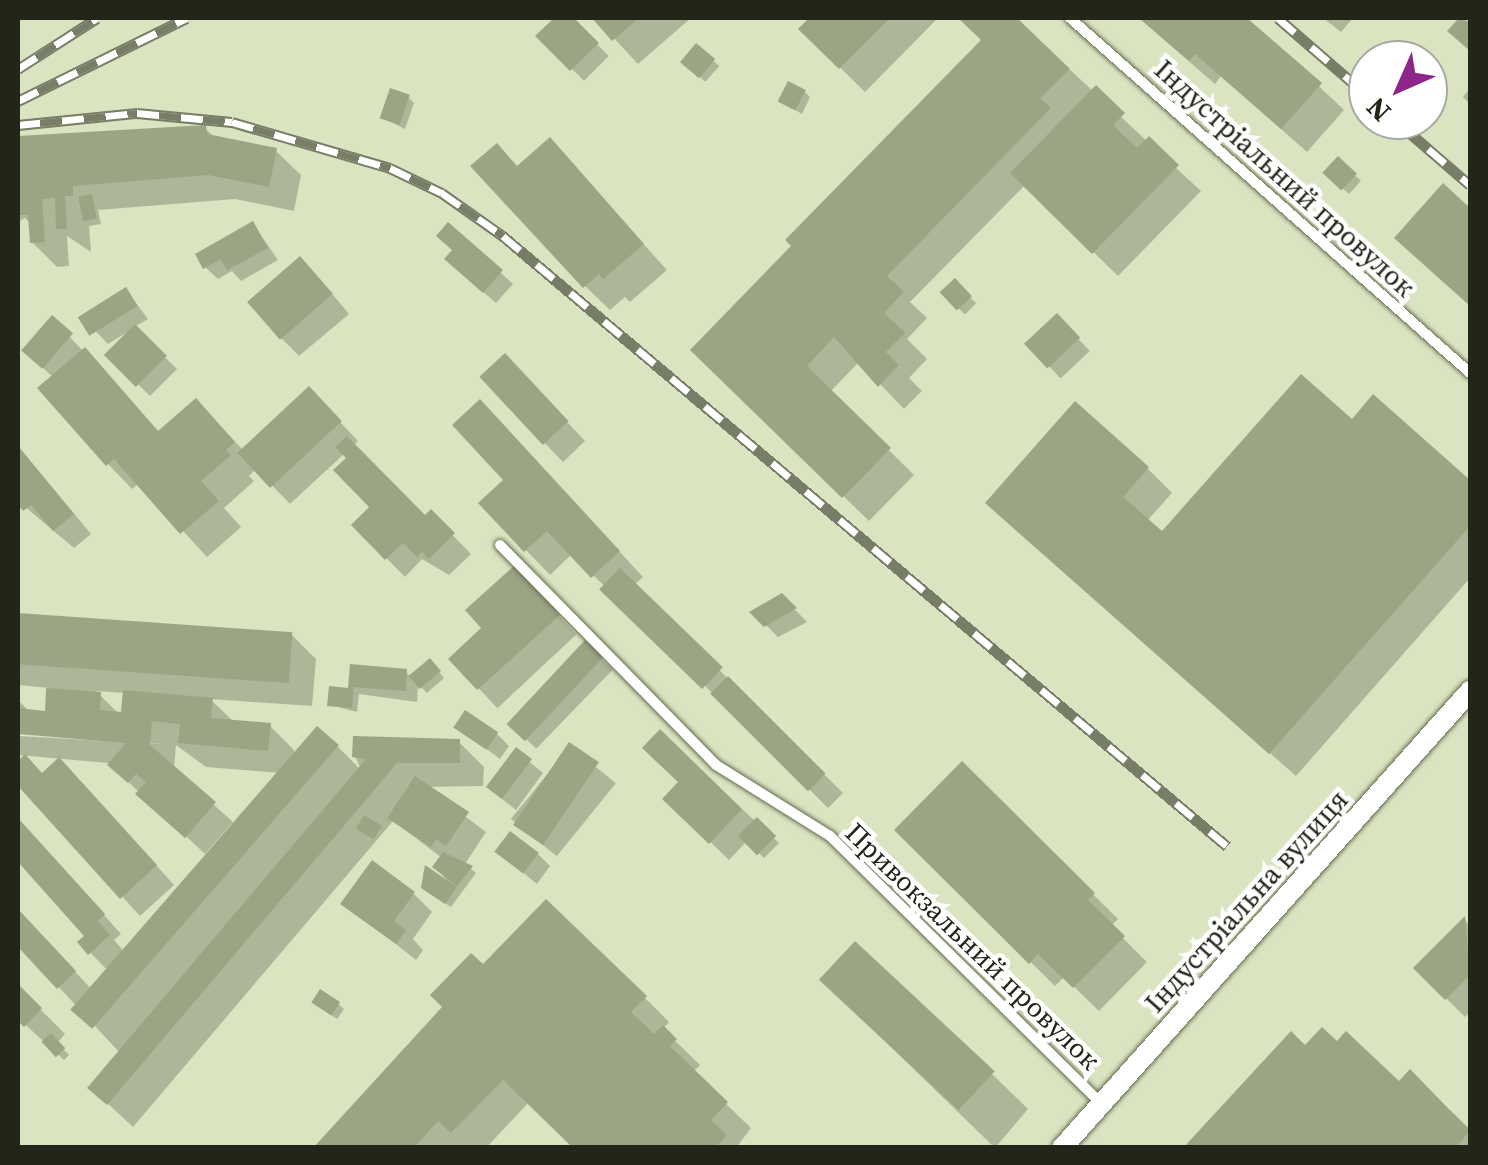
<!DOCTYPE html>
<html>
<head>
<meta charset="utf-8">
<style>
	body { margin:0 }
	#map { position:relative; width:1488px; height:1165px; overflow:hidden; background:#dae4c1; font-family:"Source Serif 4",serif }
	div>[style] { position:absolute }
	.shadow>* { inset:0; background:#0003; transform-origin:0 0 }
	.building>* { inset:0; background:#9ba483; transform-origin:0 0 }
	.roads { filter:drop-shadow(0 0 2px #636b4d) drop-shadow(0 0 2px #636b4d) }
	.service>* { height:10px; margin:-5px; padding:0 5px; transform-origin:5px; border-radius:5px; background:#fff }
	.minor>* { height:20px; margin:-10px; padding:0 10px; transform-origin:10px; border-radius:10px; background:#fff }
	.rail>* { height:11px; margin-top:-5.5px; transform-origin:0; background:repeating-linear-gradient(90deg,#fff 0 22px,#777d66 0 44px); box-sizing:border-box; border-block:2px solid #777d66 }
	span { translate:-50% -50%; white-space:nowrap; text-align:center; line-height:1.15; -webkit-text-stroke:9px #fff; paint-order:stroke }
	.street-label { font-size:28px; color:#222518 }
	.frame { position:absolute; inset:0; border:20px solid #222518; pointer-events:none }
	.north { position:absolute; left:1348px; top:40px; width:100px; height:100px; box-sizing:border-box; background:#fff; border:2px solid #a7a8a3; border-radius:50%; rotate:225deg; font-size:28px; font-weight:700; line-height:40px; text-align:center; color:#222518 }
	.north::after { content:''; display:block; margin:auto; width:35px; height:45px; background:#8e2589; clip-path:polygon(50% 0,100% 100%,50% 72%,0 100%) }
</style>
</head>
<body>
<div id="map">
	<div class="shadow">
		<div style="clip-path:polygon(557px 18px,570px 18px,609px 56px,584px 81px,539px 36px)"></div>
		<div style="clip-path:polygon(595px 18px,691px 18px,638px 64px)"></div>
		<div style="clip-path:polygon(812px 18px,938px 18px,865px 92px,801px 29px)"></div>
		<div style="clip-path:polygon(961px 18px,1014px 18px,1201px 191px,1118px 276px,1025px 185px,910px 302px,927px 318px,907px 339px,927px 359px,909px 378px,922px 391px,904px 409px,859px 362px,830px 392px,914px 475px,869px 521px,694px 350px,984px 40px)"></div>
		<div style="clip-path:polygon(1139px 18px,1247px 18px,1344px 110px,1307px 152px,1221px 76px,1215px 84px)"></div>
		<div style="clip-path:polygon(1323px 18px,1353px 18px,1341px 32px)"></div>
		<div style="left:697px;top:46px;width:30px;height:21px;rotate:42deg"></div>
		<div style="clip-path:polygon(1470px 88px,1470px 104px,1463px 97px)"></div>
		<div style="clip-path:polygon(805px 92px,810px 97px,802px 114px,781px 102px)"></div>
		<div style="clip-path:polygon(409px 98px,414px 103px,405px 129px,381px 117px)"></div>
		<div style="clip-path:polygon(205px 128px,216px 139px,276px 151px,301px 175px,294px 211px,235px 199px,98px 210px,101px 224px,89px 226px,91px 252px,67px 236px,69px 266px,57px 267px,32px 242px,31px 224px,25px 218px,18px 222px,18px 139px)"></div>
		<div style="clip-path:polygon(550px 141px,667px 270px,630px 302px,625px 297px,610px 310px,585px 286px,519px 168px)"></div>
		<div style="left:1338px;top:160px;width:31px;height:18px;rotate:42deg"></div>
		<div style="clip-path:polygon(253px 224px,278px 260px,241px 281px,232px 271px,218px 279px,205px 267px)"></div>
		<div style="clip-path:polygon(449px 226px,513px 284px,496px 303px,459px 271px)"></div>
		<div style="clip-path:polygon(318px 277px,349px 314px,299px 356px,281px 338px)"></div>
		<div style="left:955px;top:282px;width:30px;height:16px;rotate:45deg"></div>
		<div style="clip-path:polygon(126px 290px,148px 319px,134px 327px,177px 369px,150px 396px,108px 355px,129px 331px,108px 344px,82px 317px)"></div>
		<div style="left:1057px;top:316px;width:48px;height:40px;rotate:47deg"></div>
		<div style="clip-path:polygon(52px 318px,160px 433px,196px 401px,243px 450px,327px 408px,358px 441px,353px 446px,425px 519px,431px 513px,471px 554px,449px 575px,422px 559px,405px 577px,354px 525px,372px 507px,345px 453px,290px 504px,256px 469px,249px 476px,254px 481px,224px 508px,241px 527px,207px 557px,139px 483px,132px 489px,108px 464px,54px 378px,33px 359px)"></div>
		<div style="clip-path:polygon(523px 375px,585px 441px,563px 462px,482px 378px)"></div>
		<div style="clip-path:polygon(1374px 398px,1470px 483px,1470px 578px,1296px 776px,1013px 527px,1147px 468px,1172px 493px,1147px 521px,1163px 535px,1352px 422px)"></div>
		<div style="clip-path:polygon(504px 427px,643px 577px,634px 585px,843px 793px,828px 808px,572px 554px,550px 575px,481px 503px,506px 480px)"></div>
		<div style="clip-path:polygon(18px 446px,91px 534px,74px 548px,18px 501px)"></div>
		<div style="left:532px;top:587px;width:65px;height:108px;rotate:47deg"></div>
		<div style="clip-path:polygon(782px 596px,807px 622px,778px 637px,753px 612px)"></div>
		<div style="clip-path:polygon(evenodd,18px 615px,291px 634px,316px 659px,312px 706px,210px 699px,234px 722px,269px 725px,294px 750px,294px 758px,337px 746px,361px 770px,355px 756px,459px 742px,484px 767px,483px 786px,426px 787px,486px 832px,465px 864px,476px 873px,451px 907px,429px 893px,423px 873px,426px 869px,450px 885px,435px 866px,442px 858px,393px 821px,133px 1127px,91px 1088px,120px 1053px,18px 943px,18px 911px,96px 994px,112px 975px,80px 942px,87px 936px,18px 859px,18px 819px,121px 934px,114px 940px,128px 956px,281px 773px,206px 767px,176px 745px,174px 769px,233px 822px,205px 854px,108px 763px,18px 755px,18px 736px,163px 744px,18px 731px,18px 700px,30px 712px,47px 713px,49px 688px,18px 685px,18px 615px,96px 691px,125px 693px,123px 718px,96px 691px)"></div>
		<div style="left:586px;top:644px;width:37px;height:110px;rotate:44deg"></div>
		<div style="clip-path:polygon(430px 661px,444px 678px,427px 693px,418px 684px,417px 702px,359px 694px,357px 712px,330px 705px,331px 689px,355px 691px,350px 686px,406px 672px,411px 677px)"></div>
		<div style="clip-path:polygon(457px 727px,497px 734px,509px 746px,500px 759px)"></div>
		<div style="clip-path:polygon(660px 733px,779px 843px,764px 858px,747px 841px,729px 860px,666px 799px,681px 782px)"></div>
		<div style="left:570px;top:746px;width:59px;height:94px;rotate:39deg"></div>
		<div style="clip-path:polygon(516px 751px,543px 773px,516px 810px,501px 798px)"></div>
		<div style="clip-path:polygon(25px 758px,43px 776px,78px 779px,174px 885px,140px 916px,18px 782px,18px 764px)"></div>
		<div style="clip-path:polygon(962px 765px,1118px 919px,1111px 926px,1147px 962px,1099px 1011px,1064px 977px,1055px 986px,897px 830px)"></div>
		<div style="clip-path:polygon(498px 852px,538px 854px,550px 866px,537px 884px)"></div>
		<div style="clip-path:polygon(414px 894px,432px 912px,413px 939px,423px 950px,416px 960px,344px 903px)"></div>
		<div style="clip-path:polygon(1465px 920px,1470px 926px,1470px 1012px,1465px 1017px,1416px 968px)"></div>
		<div style="clip-path:polygon(483px 968px,645px 998px,669px 1022px,663px 1029px,700px 1065px,693px 1072px,751px 1128px,736px 1148px,576px 1148px,529px 1102px,486px 1148px,316px 1148px)"></div>
		<div style="clip-path:polygon(18px 987px,65px 1034px,57px 1043px,69px 1055px,64px 1060px,18px 1018px)"></div>
		<div style="clip-path:polygon(338px 1004px,344px 1009px,337px 1019px,319px 1007px)"></div>
		<div style="clip-path:polygon(856px 1013px,992px 1074px,1028px 1109px,995px 1148px)"></div>
		<div style="clip-path:polygon(1305px 1048px,1399px 1085px,1411px 1073px,1470px 1129px,1470px 1148px,1186px 1148px)"></div>
	</div>
	<div class="building">
		<div style="clip-path:polygon(554px 18px,574px 18px,599px 43px,570px 71px,535px 36px)"></div>
		<div style="clip-path:polygon(592px 18px,639px 18px,612px 41px)"></div>
		<div style="clip-path:polygon(809px 18px,890px 18px,839px 69px,798px 29px)"></div>
		<div style="clip-path:polygon(958px 18px,1017px 18px,1070px 69px,1040px 98px,1051px 108px,887px 276px,904px 292px,884px 313px,905px 333px,886px 352px,899px 365px,878px 387px,834px 337px,807px 366px,891px 448px,842px 498px,690px 350px,791px 246px,785px 240px,981px 40px)"></div>
		<div style="clip-path:polygon(1139px 18px,1247px 18px,1322px 83px,1281px 129px,1195px 54px,1189px 61px)"></div>
		<div style="clip-path:polygon(1459px 18px,1470px 22px,1470px 51px,1447px 31px)"></div>
		<div style="left:696px;top:43px;width:25px;height:25px;rotate:40deg"></div>
		<div style="left:788px;top:81px;width:20px;height:23px;rotate:27deg"></div>
		<div style="clip-path:polygon(1096px 85px,1125px 113px,1113px 125px,1137px 148px,1149px 136px,1179px 165px,1092px 254px,1010px 173px)"></div>
		<div style="left:390px;top:88px;width:21px;height:32px;rotate:19deg"></div>
		<div style="clip-path:polygon(206px 125px,207px 134px,277px 148px,269px 187px,208px 175px,73px 186px,73px 196px,65px 196px,67px 229px,56px 229px,55px 198px,42px 199px,45px 242px,30px 243px,28px 215px,19px 215px,18px 136px)"></div>
		<div style="clip-path:polygon(550px 137px,644px 244px,603px 279px,599px 274px,583px 288px,470px 166px,497px 143px,517px 166px)"></div>
		<div style="left:1338px;top:156px;width:26px;height:23px;rotate:43deg"></div>
		<div style="clip-path:polygon(1443px 183px,1470px 208px,1470px 306px,1394px 238px)"></div>
		<div style="left:92px;top:194px;width:25px;height:14px;rotate:79deg"></div>
		<div style="clip-path:polygon(253px 221px,268px 248px,227px 270px,221px 259px,203px 269px,195px 254px)"></div>
		<div style="clip-path:polygon(448px 222px,503px 270px,483px 293px,444px 259px,452px 250px,436px 236px)"></div>
		<div style="left:300px;top:256px;width:50px;height:70px;rotate:49deg"></div>
		<div style="left:955px;top:278px;width:25px;height:21px;rotate:47deg"></div>
		<div style="left:126px;top:287px;width:22px;height:57px;rotate:58deg"></div>
		<div style="left:1057px;top:313px;width:34px;height:45px;rotate:47deg"></div>
		<div style="left:52px;top:315px;width:28px;height:47px;rotate:41deg"></div>
		<div style="left:135px;top:324px;width:45px;height:44px;rotate:45deg"></div>
		<div style="clip-path:polygon(85px 347px,158px 431px,196px 398px,235px 442px,226px 450px,231px 455px,201px 481px,219px 501px,180px 534px,114px 459px,106px 466px,37px 388px)"></div>
		<div style="left:505px;top:353px;width:93px;height:35px;rotate:47deg"></div>
		<div style="clip-path:polygon(1301px 374px,1352px 419px,1373px 394px,1470px 480px,1470px 526px,1269px 754px,985px 503px,1075px 401px,1149px 467px,1123px 497px,1162px 531px)"></div>
		<div style="left:309px;top:386px;width:48px;height:98px;rotate:47deg"></div>
		<div style="clip-path:polygon(480px 399px,620px 551px,591px 578px,547px 531px,524px 552px,478px 503px,503px 480px,452px 425px)"></div>
		<div style="clip-path:polygon(347px 436px,425px 515px,431px 509px,455px 533px,429px 559px,422px 552px,417px 557px,403px 543px,385px 560px,351px 525px,369px 507px,333px 470px,346px 458px,335px 447px)"></div>
		<div style="clip-path:polygon(18px 446px,74px 514px,53px 531px,31px 505px,23px 511px,18px 505px)"></div>
		<div style="clip-path:polygon(514px 566px,560px 615px,477px 690px,448px 659px,481px 628px,465px 610px)"></div>
		<div style="left:620px;top:568px;width:143px;height:30px;rotate:44deg"></div>
		<div style="clip-path:polygon(782px 593px,797px 608px,764px 627px,749px 612px)"></div>
		<div style="left:18px;top:613px;width:275px;height:51px;rotate:4deg"></div>
		<div style="left:585px;top:640px;width:25px;height:115px;rotate:43deg"></div>
		<div style="left:430px;top:658px;width:17px;height:28px;rotate:50deg"></div>
		<div style="clip-path:polygon(350px 664px,407px 669px,406px 691px,354px 687px,352px 708px,327px 706px,329px 686px,348px 688px)"></div>
		<div style="left:728px;top:676px;width:138px;height:25px;rotate:45deg"></div>
		<div style="clip-path:polygon(46px 688px,101px 692px,100px 710px,121px 712px,123px 690px,213px 698px,211px 718px,271px 723px,268px 751px,178px 743px,180px 724px,152px 721px,150px 745px,216px 802px,185px 838px,135px 794px,146px 782px,136px 774px,128px 783px,107px 765px,126px 743px,18px 734px,18px 708px,45px 711px)"></div>
		<div style="left:465px;top:710px;width:40px;height:21px;rotate:34deg"></div>
		<div style="left:317px;top:726px;width:29px;height:376px;rotate:41deg"></div>
		<div style="clip-path:polygon(660px 729px,742px 809px,709px 844px,662px 799px,678px 782px,642px 748px)"></div>
		<div style="clip-path:polygon(353px 736px,460px 739px,460px 763px,397px 763px,107px 1105px,87px 1088px,366px 759px,352px 757px)"></div>
		<div style="left:569px;top:742px;width:36px;height:100px;rotate:34deg"></div>
		<div style="left:516px;top:747px;width:20px;height:50px;rotate:37deg"></div>
		<div style="clip-path:polygon(25px 754px,42px 773px,59px 757px,157px 865px,120px 899px,18px 786px,18px 761px)"></div>
		<div style="clip-path:polygon(962px 761px,1095px 893px,1088px 900px,1125px 936px,1073px 988px,1038px 954px,1029px 964px,894px 830px)"></div>
		<div style="clip-path:polygon(415px 776px,469px 812px,446px 846px,436px 839px,431px 847px,387px 818px)"></div>
		<div style="left:364px;top:815px;width:21px;height:16px;rotate:31deg"></div>
		<div style="left:757px;top:817px;width:27px;height:27px;rotate:45deg"></div>
		<div style="clip-path:polygon(18px 818px,105px 914px,98px 921px,110px 935px,88px 955px,77px 942px,84px 936px,18px 862px)"></div>
		<div style="left:510px;top:831px;width:36px;height:26px;rotate:37deg"></div>
		<div style="clip-path:polygon(443px 852px,473px 866px,457px 886px,432px 867px)"></div>
		<div style="clip-path:polygon(372px 860px,415px 892px,394px 921px,406px 930px,396px 944px,340px 904px)"></div>
		<div style="clip-path:polygon(425px 865px,457px 887px,445px 904px,421px 888px)"></div>
		<div style="clip-path:polygon(546px 899px,647px 996px,631px 1012px,654px 1034px,663px 1025px,677px 1039px,670px 1046px,728px 1102px,711px 1120px,727px 1135px,715px 1148px,573px 1148px,503px 1080px,451px 1133px,438px 1121px,414px 1148px,313px 1148px,442px 1007px,430px 995px,471px 953px,483px 964px)"></div>
		<div style="clip-path:polygon(18px 909px,76px 971px,57px 989px,18px 947px)"></div>
		<div style="clip-path:polygon(1465px 916px,1470px 975px,1445px 1000px,1413px 968px)"></div>
		<div style="left:855px;top:941px;width:191px;height:53px;rotate:43deg"></div>
		<div style="clip-path:polygon(18px 984px,42px 1008px,24px 1027px,18px 1021px)"></div>
		<div style="left:320px;top:989px;width:24px;height:16px;rotate:33deg"></div>
		<div style="clip-path:polygon(1322px 1027px,1337px 1041px,1346px 1031px,1399px 1081px,1410px 1069px,1470px 1131px,1455px 1148px,1183px 1148px,1291px 1031px,1305px 1045px)"></div>
		<div style="left:51px;top:1033px;width:21px;height:13px;rotate:47deg"></div>
	</div>
	<div class="roads">
		<div class="service">
			<div style="left:1070px;top:18px;width:535px;rotate:41.59deg"></div>
			<div style="left:500px;top:545px;width:308px;rotate:45.5deg"></div>
			<div style="left:716px;top:765px;width:134px;rotate:31.9deg"></div>
			<div style="left:830px;top:836px;width:380px;rotate:44.6deg"></div>
		</div>
		<div class="minor">
			<div style="left:1062px;top:1148px;width:613px;rotate:-48.24deg"></div>
		</div>
	</div>
	<div class="rail">
		<div style="left:1278px;top:18px;width:119px;rotate:40.9deg"></div>
		<div style="left:18px;top:69px;width:94px;rotate:-32.8deg"></div>
		<div style="left:18px;top:101px;width:188px;rotate:-26.2deg"></div>
		<div style="left:1395px;top:120px;width:99px;rotate:40.9deg"></div>
		<div style="left:18px;top:125px;width:120px;rotate:-5.8deg"></div>
		<div style="left:137px;top:113px;width:95px;rotate:5.4deg"></div>
		<div style="left:232px;top:122px;width:165px;rotate:16.2deg"></div>
		<div style="left:390px;top:168px;width:58px;rotate:25.7deg"></div>
		<div style="left:442px;top:193px;width:75px;rotate:35.2deg"></div>
		<div style="left:503px;top:236px;width:947px;rotate:40.12deg"></div>
	</div>
	<div class="street-label">
		<span style="left:1285px;top:178px;rotate:42deg">Індустріальний провулок</span>
		<span style="left:1246px;top:901px;rotate:-48deg">Індустріальна вулиця</span>
		<span style="left:973px;top:946px;rotate:44deg">Привокзальний провулок</span>
	</div>
	<div class="frame"></div>
	<div class="north">N</div>
</div>
</body>
</html>
